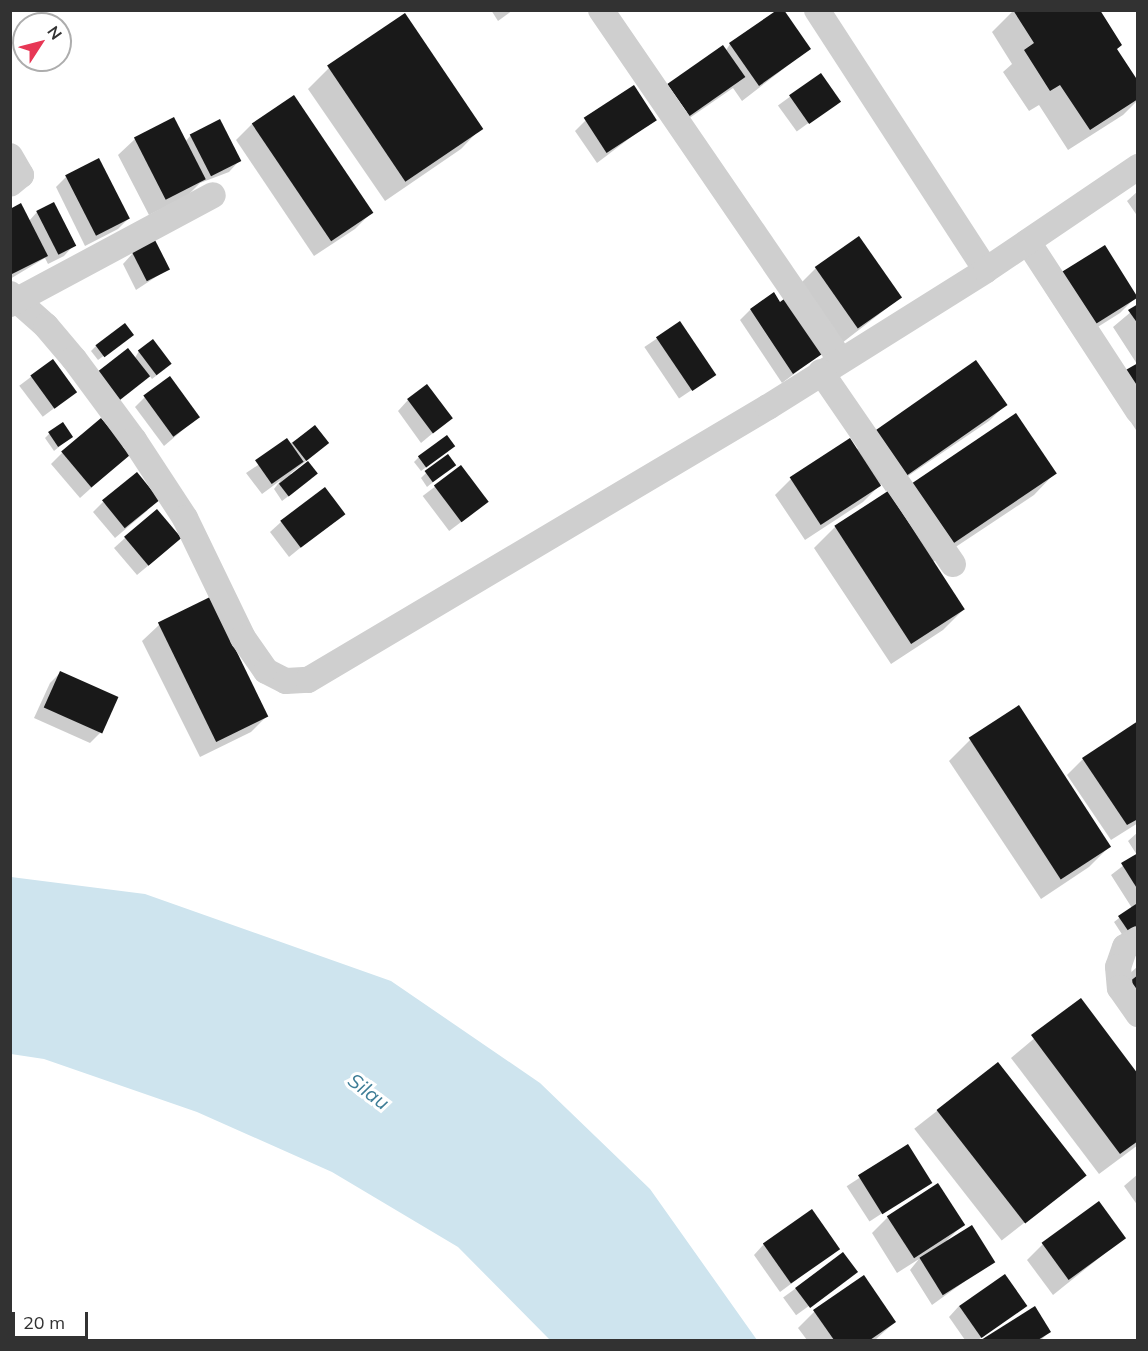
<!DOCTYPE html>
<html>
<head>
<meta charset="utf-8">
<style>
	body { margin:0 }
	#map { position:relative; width:1148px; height:1351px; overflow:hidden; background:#fff; font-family:Mulish,sans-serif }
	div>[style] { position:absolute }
	.water>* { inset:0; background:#cee4ee }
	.shadow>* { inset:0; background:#0003; transform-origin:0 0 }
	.building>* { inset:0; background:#191919; transform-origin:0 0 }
	.minor>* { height:26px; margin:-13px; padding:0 13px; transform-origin:13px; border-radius:13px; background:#cfcfcf }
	span { translate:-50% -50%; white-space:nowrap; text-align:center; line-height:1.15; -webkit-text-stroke:6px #fff; paint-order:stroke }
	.water-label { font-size:20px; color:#3e7d96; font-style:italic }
	.frame { position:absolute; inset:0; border:12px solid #323232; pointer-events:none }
	.north { position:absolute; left:12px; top:12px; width:60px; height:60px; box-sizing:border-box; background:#fff; border:2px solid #adadad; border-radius:50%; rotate:54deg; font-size:16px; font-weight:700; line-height:24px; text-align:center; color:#323232 }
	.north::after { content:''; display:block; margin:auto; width:21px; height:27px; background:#e73755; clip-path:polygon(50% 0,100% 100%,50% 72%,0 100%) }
	.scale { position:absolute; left:12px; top:1312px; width:76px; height:27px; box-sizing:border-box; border:3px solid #323232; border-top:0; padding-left:8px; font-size:18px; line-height:21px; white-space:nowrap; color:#323232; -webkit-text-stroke:4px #fff; paint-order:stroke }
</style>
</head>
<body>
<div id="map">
	<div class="water">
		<div style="clip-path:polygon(11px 877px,145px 894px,391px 981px,540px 1083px,650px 1189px,757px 1340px,550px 1340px,458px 1247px,332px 1172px,197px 1112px,44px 1059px,11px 1054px)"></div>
	</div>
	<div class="shadow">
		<div style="clip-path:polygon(491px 10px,513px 10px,498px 21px)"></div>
		<div style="clip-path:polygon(1014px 10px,1116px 50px,1138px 84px,1138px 100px,1123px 115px,1068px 150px,1039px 105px,1029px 111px,1003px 72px,1012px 64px,992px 32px)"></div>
		<div style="clip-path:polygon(730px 44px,809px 49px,742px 101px,733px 88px,678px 126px)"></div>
		<div style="clip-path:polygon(329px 68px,482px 127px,461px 149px,385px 201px,308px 89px)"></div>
		<div style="left:820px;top:75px;width:32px;height:52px;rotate:54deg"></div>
		<div style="clip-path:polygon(655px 119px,597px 163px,575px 131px,586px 120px)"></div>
		<div style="clip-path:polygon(252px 124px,371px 213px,355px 229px,314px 256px,236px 140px)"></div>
		<div style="clip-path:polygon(191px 135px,239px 161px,229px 172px,200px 183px,188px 195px,149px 215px,118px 155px,135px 139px,185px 142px)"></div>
		<div style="clip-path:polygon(66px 177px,128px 219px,118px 229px,85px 246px,56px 187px)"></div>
		<div style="clip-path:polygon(1138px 191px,1138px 217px,1127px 201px)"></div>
		<div style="clip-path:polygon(10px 211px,29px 221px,37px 212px,74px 245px,64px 256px,48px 264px,45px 258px,10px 279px)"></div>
		<div style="clip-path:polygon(133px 253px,168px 269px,136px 290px,123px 264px)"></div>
		<div style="clip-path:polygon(816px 268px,900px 298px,842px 343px,800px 284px)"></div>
		<div style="clip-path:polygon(1045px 291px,1136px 297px,1120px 313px,1077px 340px)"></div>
		<div style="clip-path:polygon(1138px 306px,1138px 433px,1109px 389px,1137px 364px,1113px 327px)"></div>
		<div style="clip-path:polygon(750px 310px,823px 352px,782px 383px,740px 320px)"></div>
		<div style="left:680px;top:323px;width:62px;height:43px;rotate:56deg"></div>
		<div style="clip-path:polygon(127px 339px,98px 360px,91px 351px,96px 346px)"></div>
		<div style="clip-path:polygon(139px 351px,165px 369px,152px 379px,149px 375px,103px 412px)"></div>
		<div style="left:52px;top:361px;width:39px;height:41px;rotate:53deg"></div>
		<div style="clip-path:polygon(145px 397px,198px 417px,164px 446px,135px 407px)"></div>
		<div style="clip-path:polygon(408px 400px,451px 418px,421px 443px,398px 411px)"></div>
		<div style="clip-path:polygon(1005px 405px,989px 421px,886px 491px,894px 503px,1055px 473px,1034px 495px,933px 562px,964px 609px,943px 630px,891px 664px,814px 548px,835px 527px,887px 493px,881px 484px,863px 502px,805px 540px,775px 495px,791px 479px,856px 450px,873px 433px)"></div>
		<div style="clip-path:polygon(315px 427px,322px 448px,290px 474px,311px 479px,282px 501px,274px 489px,281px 480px,262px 494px,246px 473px)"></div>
		<div style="clip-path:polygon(49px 434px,71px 437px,54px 451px,45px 438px)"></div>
		<div style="clip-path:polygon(448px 451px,421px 471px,414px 462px,419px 457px)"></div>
		<div style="clip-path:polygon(62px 453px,129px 454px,80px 498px,51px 464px)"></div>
		<div style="clip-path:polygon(454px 465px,427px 487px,421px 478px,426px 473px)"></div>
		<div style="left:461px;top:467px;width:44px;height:48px;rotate:53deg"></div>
		<div style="clip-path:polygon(103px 502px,148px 510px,115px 538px,93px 512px)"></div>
		<div style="clip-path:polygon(343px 513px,289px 557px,270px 532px,281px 522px)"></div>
		<div style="clip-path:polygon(125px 538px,168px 549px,137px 575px,114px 548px)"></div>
		<div style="clip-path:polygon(210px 599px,267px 716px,251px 732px,200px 757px,142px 641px,159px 625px)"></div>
		<div style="clip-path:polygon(60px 673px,100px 733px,90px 743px,34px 718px,50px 683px)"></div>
		<div style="clip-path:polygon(1138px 723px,1138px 823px,1111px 840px,1067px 775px,1083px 759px)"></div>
		<div style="clip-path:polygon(970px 740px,1110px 846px,1089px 867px,1041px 899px,949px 761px)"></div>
		<div style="clip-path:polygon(1138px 832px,1138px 930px,1125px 939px,1114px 922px,1132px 908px,1111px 875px,1137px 855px,1128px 841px)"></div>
		<div style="clip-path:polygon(1138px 966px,1138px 1028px,1115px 996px,1125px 978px)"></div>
		<div style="clip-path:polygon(1080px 1000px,1138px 1077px,1138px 1145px,1099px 1174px,1011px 1058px)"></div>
		<div style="left:997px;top:1064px;width:142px;height:105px;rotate:52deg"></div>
		<div style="left:907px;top:1147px;width:42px;height:72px;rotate:57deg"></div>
		<div style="clip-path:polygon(1138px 1174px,1138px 1206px,1124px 1186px)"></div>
		<div style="clip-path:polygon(938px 1185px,963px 1225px,947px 1240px,993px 1261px,932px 1305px,910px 1270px,919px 1259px,897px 1273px,872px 1233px,888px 1217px)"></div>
		<div style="clip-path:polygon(1124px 1238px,1053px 1295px,1027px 1260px,1043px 1244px)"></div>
		<div style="clip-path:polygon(764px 1244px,838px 1249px,780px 1292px,754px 1255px)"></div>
		<div style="left:843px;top:1254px;width:22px;height:74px;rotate:54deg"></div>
		<div style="clip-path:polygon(864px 1277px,895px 1322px,875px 1340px,807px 1340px,798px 1328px,814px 1312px)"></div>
		<div style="clip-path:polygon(959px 1306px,1025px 1306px,978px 1340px,965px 1340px,949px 1317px)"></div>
		<div style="clip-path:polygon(1034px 1308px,1049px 1332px,1041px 1340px,984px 1340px)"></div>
	</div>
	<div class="building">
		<div style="clip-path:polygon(777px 10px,784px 10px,811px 49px,759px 86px,729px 43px)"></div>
		<div style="clip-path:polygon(1013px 10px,1100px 10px,1122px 45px,1117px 49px,1138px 81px,1138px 99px,1090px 130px,1060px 85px,1050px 91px,1024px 50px,1034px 43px)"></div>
		<div style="left:405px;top:13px;width:140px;height:94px;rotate:56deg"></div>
		<div style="left:723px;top:45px;width:39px;height:68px;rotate:55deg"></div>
		<div style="left:821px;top:73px;width:35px;height:39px;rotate:55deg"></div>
		<div style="left:634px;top:85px;width:42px;height:60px;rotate:57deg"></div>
		<div style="left:294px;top:95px;width:142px;height:51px;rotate:56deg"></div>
		<div style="left:174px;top:117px;width:70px;height:45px;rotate:63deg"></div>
		<div style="left:220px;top:119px;width:47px;height:34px;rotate:63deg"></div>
		<div style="left:99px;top:158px;width:68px;height:38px;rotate:63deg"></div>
		<div style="left:54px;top:202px;width:49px;height:20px;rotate:63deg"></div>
		<div style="clip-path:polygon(21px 203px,48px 256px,10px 275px,10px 209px)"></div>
		<div style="left:859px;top:236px;width:75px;height:54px;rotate:55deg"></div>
		<div style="left:155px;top:240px;width:33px;height:26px;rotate:63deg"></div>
		<div style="left:1105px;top:245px;width:62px;height:54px;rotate:58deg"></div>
		<div style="clip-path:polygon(774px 292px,780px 302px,788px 296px,825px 352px,793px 374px,750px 309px)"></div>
		<div style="clip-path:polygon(1138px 304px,1138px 324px,1128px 310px)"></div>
		<div style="left:680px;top:321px;width:65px;height:29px;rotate:56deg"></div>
		<div style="left:125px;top:323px;width:15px;height:37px;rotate:53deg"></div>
		<div style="left:153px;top:339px;width:31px;height:19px;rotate:53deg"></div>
		<div style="left:128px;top:348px;width:36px;height:44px;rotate:52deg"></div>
		<div style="left:53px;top:359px;width:41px;height:28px;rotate:54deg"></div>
		<div style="left:976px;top:360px;width:55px;height:126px;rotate:55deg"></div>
		<div style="clip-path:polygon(1138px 363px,1138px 393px,1124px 371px)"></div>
		<div style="left:170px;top:376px;width:51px;height:33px;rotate:54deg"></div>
		<div style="left:427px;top:384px;width:43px;height:25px;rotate:53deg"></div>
		<div style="left:1016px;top:413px;width:73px;height:129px;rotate:56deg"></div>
		<div style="left:101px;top:418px;width:47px;height:52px;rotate:50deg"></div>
		<div style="left:63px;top:422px;width:18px;height:18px;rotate:56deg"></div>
		<div style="left:315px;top:425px;width:23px;height:29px;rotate:52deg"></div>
		<div style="left:447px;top:435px;width:14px;height:36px;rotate:54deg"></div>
		<div style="left:287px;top:438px;width:29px;height:39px;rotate:55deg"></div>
		<div style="left:850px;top:438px;width:57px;height:72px;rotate:57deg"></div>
		<div style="left:448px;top:454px;width:14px;height:29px;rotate:54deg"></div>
		<div style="left:308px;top:461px;width:16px;height:37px;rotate:52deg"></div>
		<div style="left:461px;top:465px;width:46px;height:34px;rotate:53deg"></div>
		<div style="left:137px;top:472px;width:36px;height:45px;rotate:51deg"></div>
		<div style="left:325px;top:487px;width:34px;height:56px;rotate:53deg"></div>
		<div style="left:888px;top:491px;width:141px;height:64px;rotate:57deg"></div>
		<div style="left:157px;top:509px;width:38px;height:43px;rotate:50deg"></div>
		<div style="left:210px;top:597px;width:133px;height:58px;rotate:64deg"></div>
		<div style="left:60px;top:671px;width:64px;height:40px;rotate:24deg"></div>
		<div style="left:1019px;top:705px;width:169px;height:60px;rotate:57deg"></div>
		<div style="clip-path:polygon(1138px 721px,1138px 819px,1127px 825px,1082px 758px)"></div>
		<div style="clip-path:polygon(1138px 853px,1138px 890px,1121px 863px)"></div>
		<div style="clip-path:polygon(1136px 904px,1138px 930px,1131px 935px,1118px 916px)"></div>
		<div style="clip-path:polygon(1138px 975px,1138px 1002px,1125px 985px)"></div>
		<div style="clip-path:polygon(1081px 998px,1138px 1074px,1138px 1141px,1120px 1154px,1031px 1035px)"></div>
		<div style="left:998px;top:1062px;width:144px;height:78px;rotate:52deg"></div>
		<div style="left:908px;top:1144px;width:46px;height:59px;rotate:58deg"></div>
		<div style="left:938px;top:1183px;width:50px;height:61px;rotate:57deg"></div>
		<div style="left:1099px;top:1201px;width:46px;height:71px;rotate:54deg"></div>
		<div style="left:812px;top:1209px;width:49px;height:60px;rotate:55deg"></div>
		<div style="left:972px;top:1225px;width:44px;height:62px;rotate:58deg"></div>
		<div style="left:843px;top:1252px;width:25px;height:60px;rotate:53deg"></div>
		<div style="left:1005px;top:1274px;width:39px;height:56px;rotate:55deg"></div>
		<div style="clip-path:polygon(864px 1275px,896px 1322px,870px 1340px,834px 1340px,813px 1310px)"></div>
		<div style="clip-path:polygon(1035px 1306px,1051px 1332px,1038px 1340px,981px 1340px)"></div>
	</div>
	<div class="minor">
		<div style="left:601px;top:10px;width:423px;rotate:55.6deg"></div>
		<div style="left:817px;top:10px;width:310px;rotate:57deg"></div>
		<div style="left:10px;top:156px;width:22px;rotate:60deg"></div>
		<div style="left:21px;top:175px;width:14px;rotate:141deg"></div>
		<div style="left:1028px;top:242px;width:202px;rotate:56.9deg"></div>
		<div style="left:10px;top:294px;width:48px;rotate:41.6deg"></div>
		<div style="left:46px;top:326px;width:43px;rotate:49.7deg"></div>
		<div style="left:74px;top:359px;width:101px;rotate:53.5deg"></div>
		<div style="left:134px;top:440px;width:93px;rotate:56.8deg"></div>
		<div style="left:185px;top:518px;width:133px;rotate:64.2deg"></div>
		<div style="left:243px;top:638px;width:40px;rotate:55.1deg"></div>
		<div style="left:266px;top:671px;width:22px;rotate:27deg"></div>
		<div style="left:286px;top:681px;width:22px;rotate:-3deg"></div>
		<div style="left:308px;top:680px;width:535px;rotate:-30.69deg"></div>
		<div style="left:768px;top:407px;width:257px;rotate:-32.1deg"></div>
		<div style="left:986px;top:270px;width:184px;rotate:-34.1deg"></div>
		<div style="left:10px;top:304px;width:230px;rotate:-28.2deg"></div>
		<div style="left:821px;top:372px;width:233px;rotate:55.5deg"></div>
		<div style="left:1138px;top:939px;width:15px;rotate:148deg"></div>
		<div style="left:1125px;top:947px;width:21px;rotate:109deg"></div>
		<div style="left:1118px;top:967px;width:21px;rotate:85deg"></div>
		<div style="left:1120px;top:988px;width:32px;rotate:55deg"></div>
	</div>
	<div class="water-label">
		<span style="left:369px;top:1091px;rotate:37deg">Silau</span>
	</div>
	<div class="frame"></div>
	<div class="north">N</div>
	<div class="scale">20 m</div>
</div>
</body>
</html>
